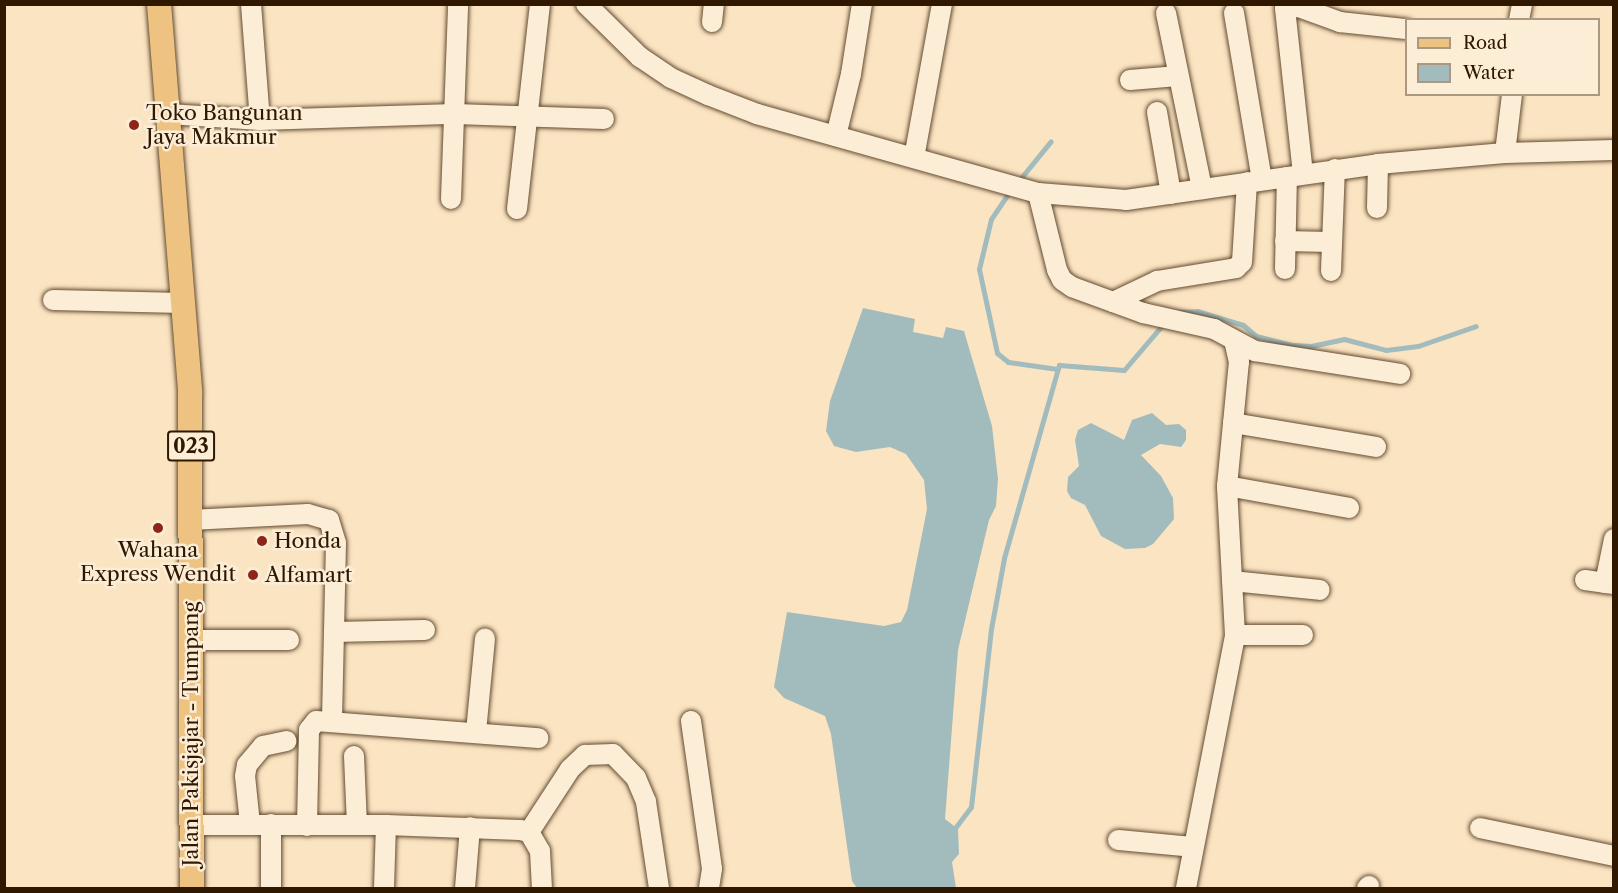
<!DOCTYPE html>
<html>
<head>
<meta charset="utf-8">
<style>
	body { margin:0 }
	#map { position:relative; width:1618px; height:893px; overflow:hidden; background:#fbe4c2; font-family:"Libre Caslon Text",serif }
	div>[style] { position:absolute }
	.water>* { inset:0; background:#a2bcbd }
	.stream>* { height:5px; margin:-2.5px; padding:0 2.5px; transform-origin:2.5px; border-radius:2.5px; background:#a2bcbd }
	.roads { filter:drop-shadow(0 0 2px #634b30) drop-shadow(0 0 2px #634b30) }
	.minor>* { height:20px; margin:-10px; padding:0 10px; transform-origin:10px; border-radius:10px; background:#fcedd7 }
	.major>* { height:24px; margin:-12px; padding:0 12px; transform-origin:12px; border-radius:12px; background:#eec281 }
	.dots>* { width:16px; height:16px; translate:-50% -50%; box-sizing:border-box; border:3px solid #fcedd7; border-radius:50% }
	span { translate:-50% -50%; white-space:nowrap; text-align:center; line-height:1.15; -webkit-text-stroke:5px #fcedd7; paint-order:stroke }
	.shield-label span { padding:2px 4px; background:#fcedd7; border:2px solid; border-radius:4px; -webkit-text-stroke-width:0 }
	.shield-label { font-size:20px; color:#301800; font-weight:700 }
	.poi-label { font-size:21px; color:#301800 }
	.left { translate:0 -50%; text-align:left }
	.street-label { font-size:21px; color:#301800 }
	.frame { position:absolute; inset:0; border:6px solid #301800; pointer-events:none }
	.legend { position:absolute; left:1405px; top:18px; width:195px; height:78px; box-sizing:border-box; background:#fcedd7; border:2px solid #aa9881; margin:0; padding:8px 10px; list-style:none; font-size:18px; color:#301800 }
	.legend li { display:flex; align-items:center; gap:12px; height:30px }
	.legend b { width:30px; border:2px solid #aa9881 }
</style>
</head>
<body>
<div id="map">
	<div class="water">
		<div style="clip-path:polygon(863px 308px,915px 319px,913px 332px,943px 338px,946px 327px,964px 331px,992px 426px,998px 479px,996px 506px,989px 520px,958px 650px,945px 819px,958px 829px,959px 854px,952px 862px,956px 888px,857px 888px,852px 881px,831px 734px,825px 716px,784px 698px,774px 687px,787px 612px,884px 626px,901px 622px,907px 610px,927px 509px,924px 480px,906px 454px,890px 447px,856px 452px,834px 446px,826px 431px,830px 401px)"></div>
		<div style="clip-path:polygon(1152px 413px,1166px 425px,1179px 424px,1186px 430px,1186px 440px,1181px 447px,1160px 444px,1141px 455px,1161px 476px,1173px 498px,1174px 519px,1153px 544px,1145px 548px,1125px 549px,1101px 536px,1085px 505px,1071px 498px,1067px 491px,1068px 477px,1079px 466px,1075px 440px,1078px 430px,1091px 423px,1124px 440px,1132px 420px)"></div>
	</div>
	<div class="stream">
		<div style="left:1016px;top:184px;width:55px;rotate:-50.9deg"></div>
		<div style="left:1010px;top:191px;width:34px;rotate:124deg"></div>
		<div style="left:991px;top:219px;width:51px;rotate:103.5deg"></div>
		<div style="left:979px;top:269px;width:86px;rotate:77.9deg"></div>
		<div style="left:997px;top:353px;width:14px;rotate:39deg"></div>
		<div style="left:1008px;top:362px;width:50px;rotate:8deg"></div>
		<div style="left:1174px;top:312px;width:23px;rotate:-2deg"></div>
		<div style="left:1197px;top:311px;width:48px;rotate:16.9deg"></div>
		<div style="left:1243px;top:325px;width:17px;rotate:40deg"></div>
		<div style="left:1256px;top:336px;width:38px;rotate:14deg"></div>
		<div style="left:1293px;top:345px;width:18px;rotate:3deg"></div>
		<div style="left:1311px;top:346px;width:34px;rotate:-12deg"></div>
		<div style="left:1344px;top:339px;width:43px;rotate:14.7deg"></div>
		<div style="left:1386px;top:350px;width:32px;rotate:-7deg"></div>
		<div style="left:1418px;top:346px;width:61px;rotate:-19deg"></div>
		<div style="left:952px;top:832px;width:31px;rotate:-53deg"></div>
		<div style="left:971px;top:807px;width:179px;rotate:-83.6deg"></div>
		<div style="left:991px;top:629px;width:72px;rotate:-79.6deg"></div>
		<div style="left:1004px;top:558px;width:201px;rotate:-74.1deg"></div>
		<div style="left:1059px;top:365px;width:65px;rotate:4.4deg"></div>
		<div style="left:1124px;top:370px;width:62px;rotate:-49.6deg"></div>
	</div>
	<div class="roads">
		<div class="minor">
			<div style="left:251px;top:4px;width:116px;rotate:85.6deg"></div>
			<div style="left:586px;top:4px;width:76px;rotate:44.5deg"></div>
			<div style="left:640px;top:57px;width:37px;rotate:34deg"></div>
			<div style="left:671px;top:78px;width:41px;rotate:24.7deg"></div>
			<div style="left:708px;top:95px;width:53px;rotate:21.2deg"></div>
			<div style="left:757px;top:114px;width:292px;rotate:15.7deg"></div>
			<div style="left:1038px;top:193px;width:88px;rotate:4.5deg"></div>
			<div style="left:1126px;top:200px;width:255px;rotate:-8.1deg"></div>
			<div style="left:1378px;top:164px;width:127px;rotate:-5deg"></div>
			<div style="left:1505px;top:153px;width:109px;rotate:-1.6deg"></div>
			<div style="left:1166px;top:13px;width:180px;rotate:78.4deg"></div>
			<div style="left:1234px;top:13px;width:169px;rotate:80.5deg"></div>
			<div style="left:1519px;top:20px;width:16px;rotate:-79deg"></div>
			<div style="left:712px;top:22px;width:18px;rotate:-84deg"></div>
			<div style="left:1130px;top:80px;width:48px;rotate:-4.8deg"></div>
			<div style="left:1157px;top:112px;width:83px;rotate:80.3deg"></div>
			<div style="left:169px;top:114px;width:91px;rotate:3.8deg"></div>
			<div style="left:260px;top:120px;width:195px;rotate:-1.8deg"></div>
			<div style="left:455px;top:114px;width:149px;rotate:1.9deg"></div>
			<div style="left:836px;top:136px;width:64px;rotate:-76.4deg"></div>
			<div style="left:851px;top:74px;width:71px;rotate:-81.1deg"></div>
			<div style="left:1505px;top:153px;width:59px;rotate:-83.2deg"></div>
			<div style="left:914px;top:158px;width:157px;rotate:-79.7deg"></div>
			<div style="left:1303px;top:174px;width:167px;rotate:-96.2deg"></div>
			<div style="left:1285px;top:8px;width:14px;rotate:-4deg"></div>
			<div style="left:1299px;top:7px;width:44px;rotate:20.1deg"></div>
			<div style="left:1340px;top:22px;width:66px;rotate:6.1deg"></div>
			<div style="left:1038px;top:193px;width:79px;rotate:76.1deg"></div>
			<div style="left:1057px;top:270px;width:11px;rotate:63deg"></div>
			<div style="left:1062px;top:280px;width:12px;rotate:35deg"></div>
			<div style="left:1072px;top:287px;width:76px;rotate:20.1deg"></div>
			<div style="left:1143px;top:313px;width:73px;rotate:12.7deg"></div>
			<div style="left:1214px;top:329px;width:47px;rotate:28.2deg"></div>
			<div style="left:1255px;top:351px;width:147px;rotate:9deg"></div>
			<div style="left:451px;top:199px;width:195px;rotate:-87.9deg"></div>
			<div style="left:1377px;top:208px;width:44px;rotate:-88.7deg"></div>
			<div style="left:517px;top:209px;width:206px;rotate:-83.6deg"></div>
			<div style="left:1285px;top:241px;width:45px;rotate:1.3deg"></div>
			<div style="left:1285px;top:269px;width:92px;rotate:-88.8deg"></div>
			<div style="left:1331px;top:271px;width:102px;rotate:-87.8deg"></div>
			<div style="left:53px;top:300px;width:130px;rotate:1.3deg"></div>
			<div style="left:1113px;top:302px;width:49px;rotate:-25.5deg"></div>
			<div style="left:1157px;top:281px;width:80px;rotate:-9.3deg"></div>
			<div style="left:1236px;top:268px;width:8px;rotate:-45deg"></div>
			<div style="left:1242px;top:262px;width:80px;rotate:-86.4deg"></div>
			<div style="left:1233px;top:423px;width:145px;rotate:9.5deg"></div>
			<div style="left:1227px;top:486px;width:124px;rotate:10.2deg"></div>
			<div style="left:190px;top:520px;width:118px;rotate:-2.9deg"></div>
			<div style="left:308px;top:514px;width:22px;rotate:16deg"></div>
			<div style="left:329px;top:520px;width:24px;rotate:73deg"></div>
			<div style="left:336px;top:543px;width:176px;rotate:91.3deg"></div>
			<div style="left:1585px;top:580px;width:29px;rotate:8deg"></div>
			<div style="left:1232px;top:581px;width:88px;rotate:5.8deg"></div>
			<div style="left:1605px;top:583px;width:45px;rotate:-78.4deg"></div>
			<div style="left:334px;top:632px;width:91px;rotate:-1.3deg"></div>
			<div style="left:1235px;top:635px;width:68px"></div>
			<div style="left:191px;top:640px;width:98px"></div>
			<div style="left:691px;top:721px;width:149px;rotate:81.9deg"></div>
			<div style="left:712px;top:869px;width:19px;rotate:99deg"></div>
			<div style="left:476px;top:732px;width:94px;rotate:-84.5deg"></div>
			<div style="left:354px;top:756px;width:69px;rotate:87.5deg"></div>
			<div style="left:250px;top:824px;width:48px;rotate:-95.9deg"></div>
			<div style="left:245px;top:776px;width:11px;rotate:-80deg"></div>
			<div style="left:247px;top:765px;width:25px;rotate:-50deg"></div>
			<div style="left:263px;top:746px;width:24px;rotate:-12deg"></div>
			<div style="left:271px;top:824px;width:64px;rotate:90deg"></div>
			<div style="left:192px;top:825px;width:194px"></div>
			<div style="left:386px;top:825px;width:134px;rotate:2.1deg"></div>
			<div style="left:520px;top:830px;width:9px;rotate:13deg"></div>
			<div style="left:529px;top:832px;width:22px;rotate:60deg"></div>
			<div style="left:540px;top:851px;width:37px;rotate:87deg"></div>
			<div style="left:307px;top:826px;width:96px;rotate:-88.8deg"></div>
			<div style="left:309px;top:730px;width:11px;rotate:-52deg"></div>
			<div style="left:316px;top:721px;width:223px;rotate:4.4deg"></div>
			<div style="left:1480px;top:828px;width:137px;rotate:11.8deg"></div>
			<div style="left:529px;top:832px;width:75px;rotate:-56.9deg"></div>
			<div style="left:570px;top:769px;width:21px;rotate:-43deg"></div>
			<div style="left:585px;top:755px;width:28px;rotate:-2deg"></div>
			<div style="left:613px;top:754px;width:33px;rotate:46deg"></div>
			<div style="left:636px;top:778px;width:26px;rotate:67deg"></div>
			<div style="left:646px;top:802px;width:87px;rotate:81.4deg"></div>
			<div style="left:1118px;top:840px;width:75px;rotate:5.3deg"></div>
			<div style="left:384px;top:888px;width:63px;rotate:-88.2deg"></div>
			<div style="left:465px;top:888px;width:61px;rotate:-85.3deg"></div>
			<div style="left:1186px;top:888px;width:258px;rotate:-79deg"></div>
			<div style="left:1235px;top:635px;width:149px;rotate:-93.1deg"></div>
			<div style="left:1227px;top:486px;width:125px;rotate:-84.5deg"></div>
			<div style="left:1239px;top:362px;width:22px;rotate:-103deg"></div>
			<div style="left:1367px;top:888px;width:3px;rotate:-45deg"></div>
		</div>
		<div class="major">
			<div style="left:159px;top:4px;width:389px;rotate:85.4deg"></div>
			<div style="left:190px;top:392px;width:496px;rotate:89.8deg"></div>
		</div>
	</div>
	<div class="dots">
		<div style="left:134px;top:125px;background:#8f2418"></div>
		<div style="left:158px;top:528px;background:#8f2418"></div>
		<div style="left:262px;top:541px;background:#8f2418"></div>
		<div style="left:253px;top:575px;background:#8f2418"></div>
	</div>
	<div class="shield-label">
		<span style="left:191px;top:446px">023</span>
	</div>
	<div class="poi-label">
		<span class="left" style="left:146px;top:125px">Toko Bangunan<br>Jaya Makmur</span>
		<span class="left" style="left:274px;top:541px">Honda</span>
		<span style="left:158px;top:562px">Wahana<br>Express Wendit</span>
		<span class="left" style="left:265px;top:575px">Alfamart</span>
	</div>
	<div class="street-label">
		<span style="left:191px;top:734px;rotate:-90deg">Jalan Pakisjajar - Tumpang</span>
	</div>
	<div class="frame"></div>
	<ul class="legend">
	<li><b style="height:8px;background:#eec281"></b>Road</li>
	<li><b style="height:16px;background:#a2bcbd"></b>Water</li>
	</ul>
</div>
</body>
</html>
